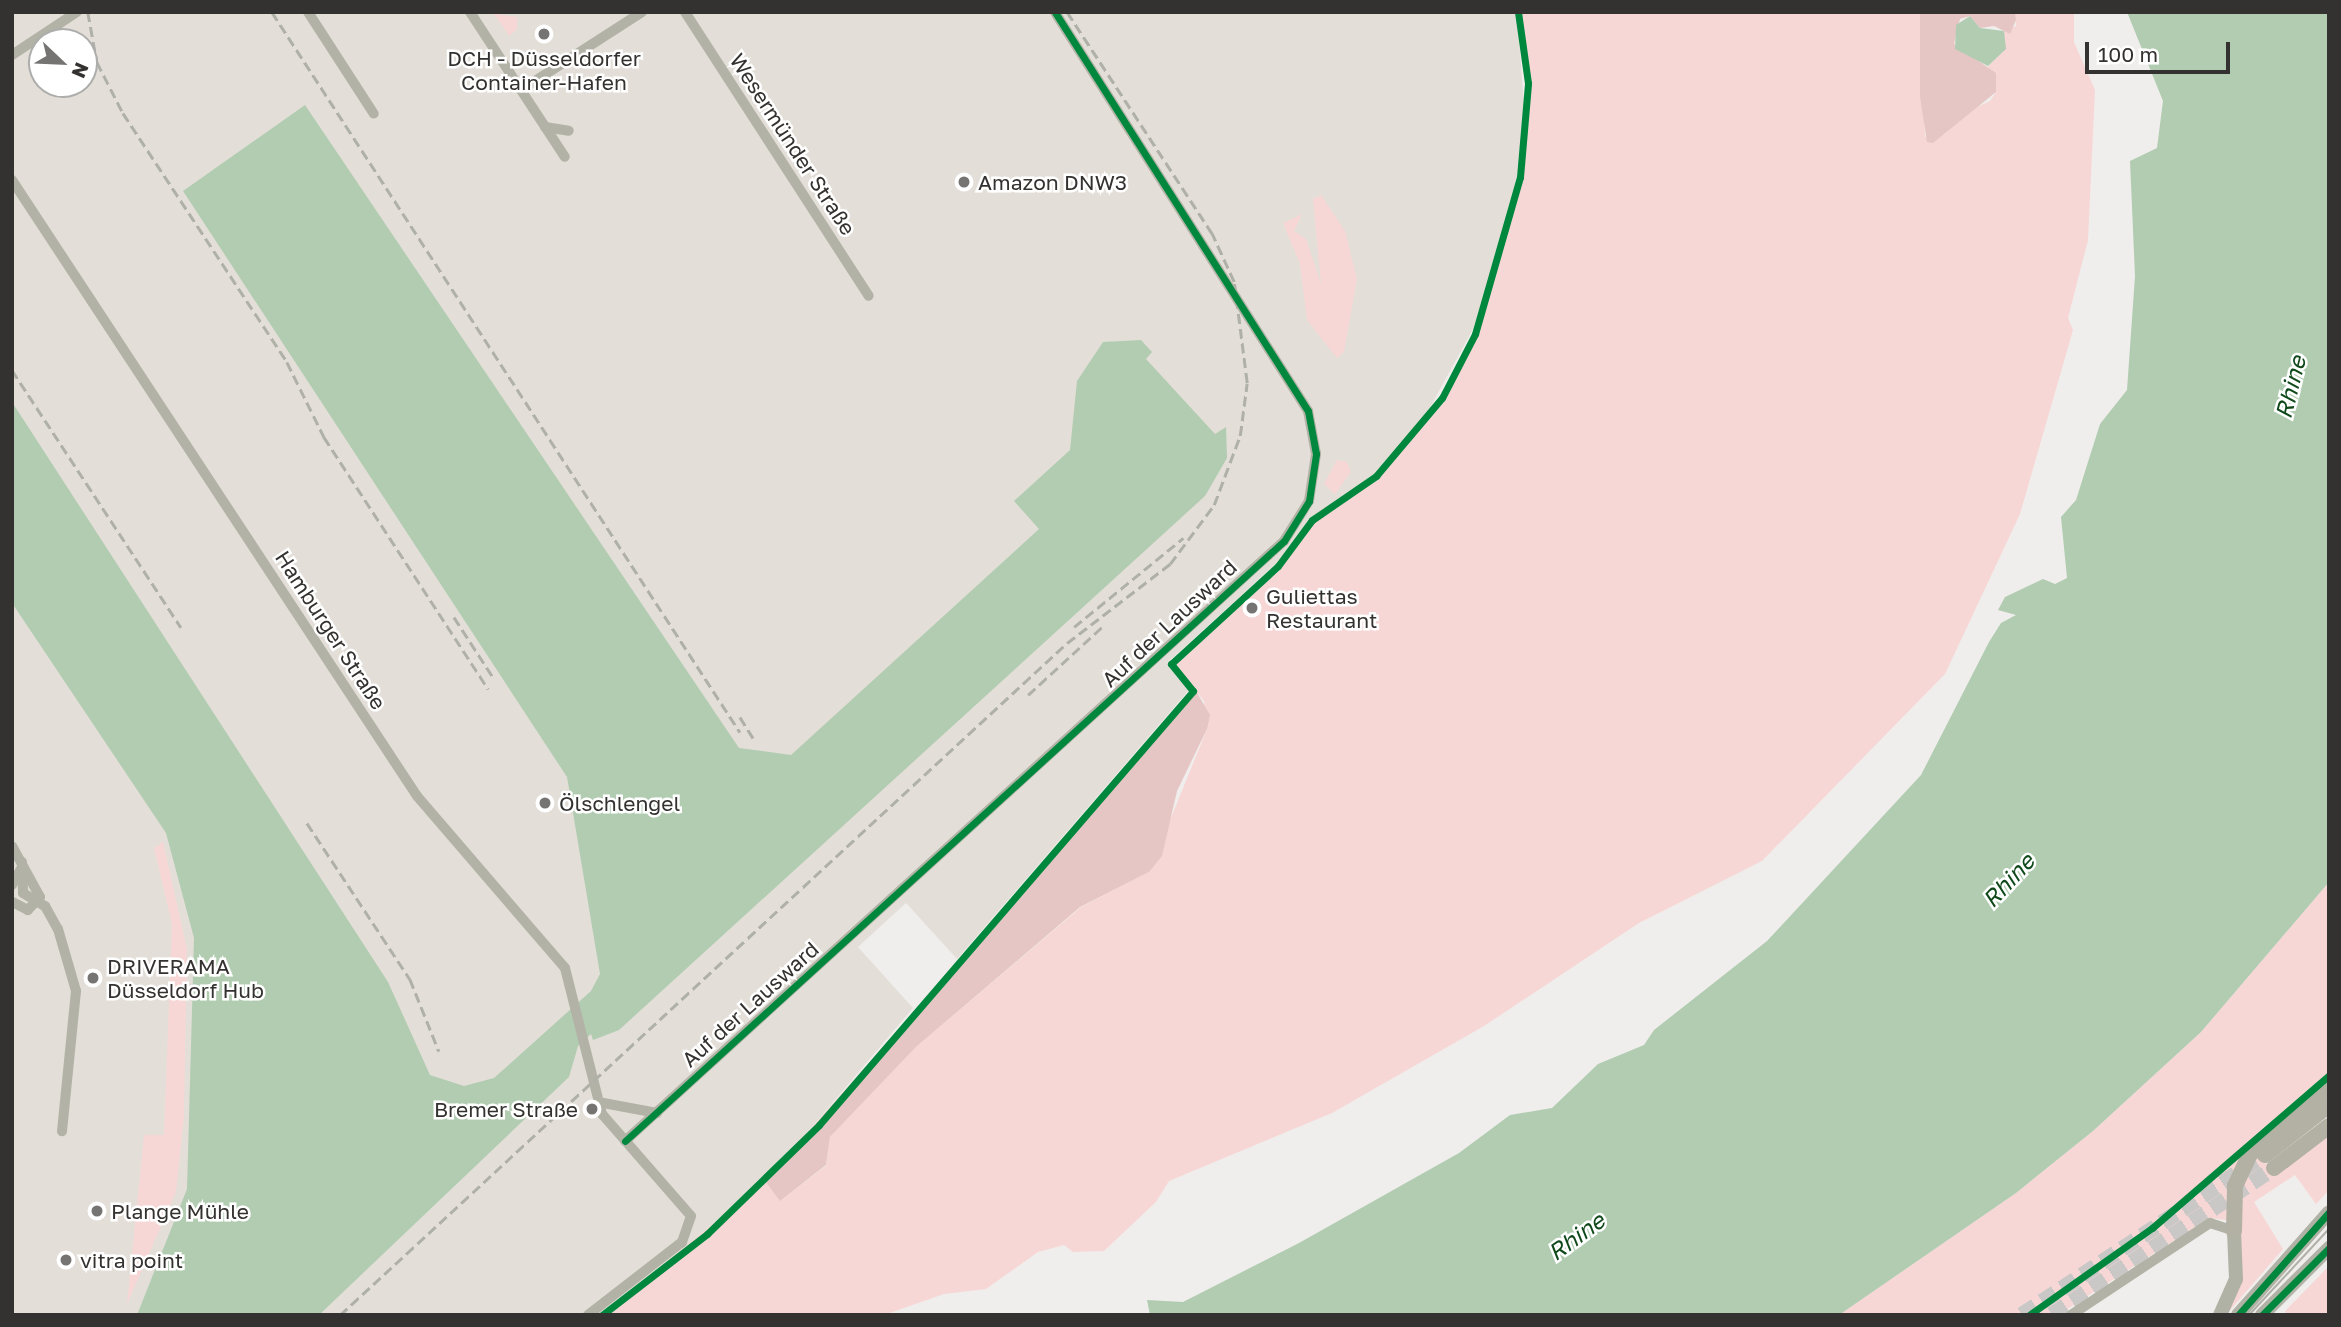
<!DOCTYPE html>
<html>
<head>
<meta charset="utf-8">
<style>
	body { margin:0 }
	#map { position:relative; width:2341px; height:1327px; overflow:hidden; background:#f0eeec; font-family:"Golos Text",sans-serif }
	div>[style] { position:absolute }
	.built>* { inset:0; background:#e3dfd8 }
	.green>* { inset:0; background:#f6d7d5 }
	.forest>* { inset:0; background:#e6c6c4 }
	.water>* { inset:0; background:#b1ccb1 }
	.trunk-tunnel>* { height:16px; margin-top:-8px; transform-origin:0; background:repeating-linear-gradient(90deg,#cac8c6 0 16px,transparent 0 24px) }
	.minor>* { height:10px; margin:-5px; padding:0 5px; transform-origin:5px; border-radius:5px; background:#b2b3a6 }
	.secondary>* { height:14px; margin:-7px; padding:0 7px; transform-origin:7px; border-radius:7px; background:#b0b2a5 }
	.trunk>* { height:16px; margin:-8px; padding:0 8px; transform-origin:8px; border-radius:8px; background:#b2b1a4 }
	.tram>* { height:2px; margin:-1px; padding:0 1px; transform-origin:1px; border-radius:1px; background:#afb0a8 }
	.rail>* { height:2.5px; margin-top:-1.25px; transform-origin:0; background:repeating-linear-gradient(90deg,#afb0a8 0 10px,transparent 0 15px) }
	.cycleway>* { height:7px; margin:-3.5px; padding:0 3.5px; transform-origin:3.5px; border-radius:3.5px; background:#00873e }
	.dots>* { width:19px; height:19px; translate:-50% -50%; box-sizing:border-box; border:4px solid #fff; border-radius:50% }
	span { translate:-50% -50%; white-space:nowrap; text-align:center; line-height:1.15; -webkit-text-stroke:5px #fff; paint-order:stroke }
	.poi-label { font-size:21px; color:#333230 }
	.left { translate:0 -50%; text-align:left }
	.right { translate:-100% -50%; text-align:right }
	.street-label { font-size:21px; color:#333230 }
	.water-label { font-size:23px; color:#0f491a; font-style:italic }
	.frame { position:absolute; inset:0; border:14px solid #333230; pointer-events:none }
	.north { position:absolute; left:28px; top:28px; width:70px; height:70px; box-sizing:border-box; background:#fff; border:2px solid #adadac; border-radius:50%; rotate:113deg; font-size:19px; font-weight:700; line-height:28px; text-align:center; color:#333230 }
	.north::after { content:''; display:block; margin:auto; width:24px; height:32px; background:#757472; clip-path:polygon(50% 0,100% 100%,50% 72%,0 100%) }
	.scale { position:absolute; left:2085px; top:42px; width:145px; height:32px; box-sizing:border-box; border:4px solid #333230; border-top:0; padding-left:9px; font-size:21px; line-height:24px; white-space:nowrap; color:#333230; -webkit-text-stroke:5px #fff; paint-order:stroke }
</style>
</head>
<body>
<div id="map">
	<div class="built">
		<div style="clip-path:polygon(evenodd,12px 12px,1517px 12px,1526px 132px,1514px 201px,1473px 329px,1427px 413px,1374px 474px,1167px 663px,1189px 690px,957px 959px,906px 903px,858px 947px,913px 1008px,784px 1160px,661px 1270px,600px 1315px,12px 1315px,12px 12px,42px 42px,84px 42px,84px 84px,42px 84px,42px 42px)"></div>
	</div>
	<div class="green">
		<div style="clip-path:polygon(485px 12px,517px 17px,517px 29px,509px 36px,495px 15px)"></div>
		<div style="clip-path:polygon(1518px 12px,1920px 12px,1925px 137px,1945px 134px,1962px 114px,1990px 101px,1996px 92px,1988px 66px,2004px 51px,2004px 31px,2016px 26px,2015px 12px,2074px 12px,2074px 42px,2095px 90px,2088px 240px,2068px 318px,2073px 330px,2020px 514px,1945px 674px,1762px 861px,1639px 923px,1484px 1026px,1332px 1113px,1169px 1181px,1156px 1202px,1104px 1251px,1073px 1252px,1064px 1245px,1038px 1252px,986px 1289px,944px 1294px,884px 1315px,602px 1315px,765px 1181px,781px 1200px,826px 1166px,830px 1137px,916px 1047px,1081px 907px,1149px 872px,1207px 729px,1204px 701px,1173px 663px,1279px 567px,1307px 526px,1394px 460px,1442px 399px,1469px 351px,1526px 150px,1528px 83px)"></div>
		<div style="clip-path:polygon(1321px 195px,1345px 231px,1357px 279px,1344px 352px,1337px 358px,1307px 320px,1300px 264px,1283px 223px,1302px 214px,1294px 231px,1306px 239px,1321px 284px,1313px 199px)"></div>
		<div style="clip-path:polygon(1337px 460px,1347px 462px,1351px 472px,1335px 494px,1324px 484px)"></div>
		<div style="clip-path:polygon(163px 842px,187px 949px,184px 1117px,176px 1192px,127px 1304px,144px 1135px,164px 1135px,172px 924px,154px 848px)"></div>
		<div style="clip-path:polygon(2329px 882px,2329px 1073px,2260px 1137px,2227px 1220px,2209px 1218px,2058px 1315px,1839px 1315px,2016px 1193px,2093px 1131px,2201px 1032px)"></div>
		<div style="clip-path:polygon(2329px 1135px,2329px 1190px,2316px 1204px,2295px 1175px,2254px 1202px,2283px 1249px,2226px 1315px,2234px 1297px,2235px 1199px,2257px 1151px,2276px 1175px)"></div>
		<div style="clip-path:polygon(2329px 1266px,2329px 1315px,2286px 1315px,2285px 1311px)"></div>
	</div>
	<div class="forest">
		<div style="clip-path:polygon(1920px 12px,2015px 12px,2016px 20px,2010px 34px,1994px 26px,1980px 28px,1970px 16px,1960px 19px,1954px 44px,1996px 73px,1996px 92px,1933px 143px,1927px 142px,1920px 97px)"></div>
		<div style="clip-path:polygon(1196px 691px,1210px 715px,1207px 729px,1177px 791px,1162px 856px,1149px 872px,1080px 907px,916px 1047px,830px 1137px,826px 1165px,780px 1201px,765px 1181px)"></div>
	</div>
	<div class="water">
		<div style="clip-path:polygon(2127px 12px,2329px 12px,2329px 882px,2201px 1032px,2093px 1131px,2016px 1193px,1839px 1315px,1150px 1315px,1147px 1300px,1183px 1302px,1299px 1243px,1459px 1153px,1510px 1115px,1552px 1108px,1598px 1064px,1644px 1045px,1654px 1030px,1767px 941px,1921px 775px,1989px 642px,2001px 623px,2016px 615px,1998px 610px,2005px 597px,2043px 579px,2055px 584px,2067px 578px,2061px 517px,2076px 500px,2100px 424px,2127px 390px,2135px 276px,2130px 161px,2157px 148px,2163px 101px)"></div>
		<div style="clip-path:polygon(1970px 16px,1980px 28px,2004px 31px,2006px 49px,1988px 66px,1955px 49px,1956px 25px)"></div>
		<div style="clip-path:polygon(305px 105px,739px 748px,791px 755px,1039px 529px,1014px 501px,1070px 450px,1077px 381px,1103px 342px,1141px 340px,1152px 352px,1146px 359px,1215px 434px,1226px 427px,1227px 458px,1205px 496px,619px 1030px,593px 1040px,591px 1034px,578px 1046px,569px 1077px,319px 1315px,137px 1315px,187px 1189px,194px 938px,166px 833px,12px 603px,12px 402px,388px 982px,430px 1075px,464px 1086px,494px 1078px,591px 991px,600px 974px,567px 777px,183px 191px)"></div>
	</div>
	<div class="trunk-tunnel">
		<div style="left:2022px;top:1315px;width:291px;rotate:-33.4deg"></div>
		<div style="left:2052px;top:1315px;width:266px;rotate:-33.5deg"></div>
	</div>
	<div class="minor">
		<div style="left:308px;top:12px;width:121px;rotate:57.1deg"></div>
		<div style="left:470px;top:12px;width:173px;rotate:56.8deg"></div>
		<div style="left:685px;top:12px;width:338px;rotate:57.1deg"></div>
		<div style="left:12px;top:55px;width:78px;rotate:-33.5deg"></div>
		<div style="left:521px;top:90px;width:144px;rotate:-32.8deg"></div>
		<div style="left:545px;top:127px;width:24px;rotate:9deg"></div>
		<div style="left:12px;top:180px;width:737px;rotate:56.68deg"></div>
		<div style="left:417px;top:796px;width:227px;rotate:49.3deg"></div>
		<div style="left:565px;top:968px;width:151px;rotate:75.8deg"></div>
		<div style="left:602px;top:1114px;width:135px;rotate:48.9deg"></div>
		<div style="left:691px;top:1216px;width:28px;rotate:109deg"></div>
		<div style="left:682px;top:1242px;width:119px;rotate:142.2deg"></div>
		<div style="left:12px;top:846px;width:58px;rotate:61.2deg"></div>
		<div style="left:40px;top:897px;width:18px;rotate:133deg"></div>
		<div style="left:28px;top:910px;width:18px;rotate:-153deg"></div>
		<div style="left:22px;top:862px;width:31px;rotate:88deg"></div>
		<div style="left:23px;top:893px;width:26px;rotate:31deg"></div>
		<div style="left:45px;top:906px;width:26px;rotate:61deg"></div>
		<div style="left:58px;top:929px;width:65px;rotate:73.8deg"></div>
		<div style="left:76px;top:991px;width:141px;rotate:95.7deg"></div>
		<div style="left:12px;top:885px;width:18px;rotate:-61deg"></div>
		<div style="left:598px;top:1102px;width:60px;rotate:10.6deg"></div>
		<div style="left:625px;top:1141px;width:891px;rotate:-42.32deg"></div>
		<div style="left:1284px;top:541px;width:47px;rotate:-58deg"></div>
		<div style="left:1309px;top:501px;width:48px;rotate:-81.5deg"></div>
		<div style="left:1316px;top:454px;width:44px;rotate:-100.5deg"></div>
		<div style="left:1308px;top:411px;width:472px;rotate:-122.4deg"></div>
		<div style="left:2071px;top:1315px;width:167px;rotate:-33.5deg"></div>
		<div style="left:2210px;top:1223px;width:25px;rotate:18deg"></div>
	</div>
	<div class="secondary">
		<div style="left:2220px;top:1315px;width:39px;rotate:-66deg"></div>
		<div style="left:2236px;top:1279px;width:48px;rotate:-92.4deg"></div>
		<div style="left:2238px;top:1315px;width:137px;rotate:-48.5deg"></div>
		<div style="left:2262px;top:1315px;width:95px;rotate:-45deg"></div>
	</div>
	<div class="trunk">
		<div style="left:2265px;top:1155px;width:81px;rotate:-38deg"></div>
		<div style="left:2274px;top:1168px;width:69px;rotate:-37.4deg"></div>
		<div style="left:2234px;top:1231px;width:45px;rotate:-88.7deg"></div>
		<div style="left:2235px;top:1186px;width:35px;rotate:-65deg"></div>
		<div style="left:2250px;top:1154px;width:102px;rotate:-39.4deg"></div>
	</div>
	<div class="tram">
		<div style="left:2249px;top:1315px;width:117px;rotate:-47.1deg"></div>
	</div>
	<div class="rail">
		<div style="left:88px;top:12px;width:51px;rotate:79.8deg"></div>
		<div style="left:97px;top:62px;width:57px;rotate:63deg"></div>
		<div style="left:123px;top:113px;width:298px;rotate:56.6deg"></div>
		<div style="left:287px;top:362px;width:84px;rotate:63.7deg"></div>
		<div style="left:324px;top:437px;width:301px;rotate:56.9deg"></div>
		<div style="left:272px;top:12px;width:859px;rotate:56.98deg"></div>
		<div style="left:12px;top:370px;width:308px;rotate:56.7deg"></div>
		<div style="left:454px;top:617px;width:72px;rotate:57deg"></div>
		<div style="left:1074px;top:627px;width:141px;rotate:-39.2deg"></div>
		<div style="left:1028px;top:695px;width:100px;rotate:-42.6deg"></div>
		<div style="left:740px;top:717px;width:28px;rotate:58deg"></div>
		<div style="left:307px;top:823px;width:187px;rotate:56.6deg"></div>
		<div style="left:410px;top:979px;width:78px;rotate:68.1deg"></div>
		<div style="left:340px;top:1315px;width:990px;rotate:-42.75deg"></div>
		<div style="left:1067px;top:643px;width:130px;rotate:-37.5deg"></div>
		<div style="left:1170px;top:564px;width:74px;rotate:-53.3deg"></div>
		<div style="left:1214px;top:505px;width:74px;rotate:-69.4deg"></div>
		<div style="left:1240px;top:436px;width:53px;rotate:-82.5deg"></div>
		<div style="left:1247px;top:383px;width:102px;rotate:-97.3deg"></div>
		<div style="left:1234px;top:282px;width:53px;rotate:-114.6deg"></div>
		<div style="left:1212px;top:234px;width:265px;rotate:-123.2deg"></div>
	</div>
	<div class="cycleway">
		<div style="left:625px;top:1141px;width:891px;rotate:-42.32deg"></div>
		<div style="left:1284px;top:541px;width:47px;rotate:-58deg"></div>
		<div style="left:1309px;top:501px;width:48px;rotate:-81.5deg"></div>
		<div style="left:1316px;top:454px;width:44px;rotate:-100.5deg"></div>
		<div style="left:1308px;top:411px;width:472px;rotate:-122.4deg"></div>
		<div style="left:602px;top:1315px;width:133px;rotate:-37.6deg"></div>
		<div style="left:707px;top:1234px;width:156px;rotate:-44.2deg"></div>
		<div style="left:819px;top:1125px;width:573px;rotate:-49.25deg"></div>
		<div style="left:1193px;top:691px;width:35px;rotate:-129deg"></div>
		<div style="left:1171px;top:664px;width:145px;rotate:-42.5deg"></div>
		<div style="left:1278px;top:566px;width:57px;rotate:-53.5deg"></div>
		<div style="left:1312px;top:520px;width:78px;rotate:-34.5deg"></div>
		<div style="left:1376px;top:476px;width:102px;rotate:-49.8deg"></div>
		<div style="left:1442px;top:398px;width:72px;rotate:-62.7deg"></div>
		<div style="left:1475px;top:334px;width:163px;rotate:-74deg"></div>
		<div style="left:1520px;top:177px;width:94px;rotate:-85.1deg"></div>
		<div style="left:1528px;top:83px;width:72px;rotate:-98deg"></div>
		<div style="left:2029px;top:1315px;width:151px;rotate:-35.3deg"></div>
		<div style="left:2152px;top:1228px;width:234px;rotate:-40.8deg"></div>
		<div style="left:2238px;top:1315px;width:137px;rotate:-48.5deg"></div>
		<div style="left:2262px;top:1315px;width:95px;rotate:-45deg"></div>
	</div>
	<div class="dots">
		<div style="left:544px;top:34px;background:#757472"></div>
		<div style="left:964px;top:182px;background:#757472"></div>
		<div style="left:1252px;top:608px;background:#757472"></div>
		<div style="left:545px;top:803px;background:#757472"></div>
		<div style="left:93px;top:978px;background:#757472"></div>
		<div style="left:592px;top:1109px;background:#757472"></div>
		<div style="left:97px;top:1211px;background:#757472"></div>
		<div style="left:66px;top:1260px;background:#757472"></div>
	</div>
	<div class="poi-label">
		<span style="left:544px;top:70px">DCH - Düsseldorfer<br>Container-Hafen</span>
		<span class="left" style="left:978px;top:182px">Amazon DNW3</span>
		<span class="left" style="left:1266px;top:608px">Guliettas<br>Restaurant</span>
		<span class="left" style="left:559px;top:803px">Ölschlengel</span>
		<span class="left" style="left:107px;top:978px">DRIVERAMA<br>Düsseldorf Hub</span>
		<span class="right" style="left:578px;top:1109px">Bremer Straße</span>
		<span class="left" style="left:111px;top:1211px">Plange Mühle</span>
		<span class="left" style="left:80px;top:1260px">vitra point</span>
	</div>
	<div class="street-label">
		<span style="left:793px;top:144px;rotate:57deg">Wesermünder Straße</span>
		<span style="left:1169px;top:623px;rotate:-43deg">Auf der Lausward</span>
		<span style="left:331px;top:630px;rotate:57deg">Hamburger Straße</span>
		<span style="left:750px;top:1004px;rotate:-42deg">Auf der Lausward</span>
	</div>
	<div class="water-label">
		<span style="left:2290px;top:387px;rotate:-76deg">Rhine</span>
		<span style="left:2008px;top:880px;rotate:-47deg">Rhine</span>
		<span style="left:1576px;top:1236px;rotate:-36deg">Rhine</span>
	</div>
	<div class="frame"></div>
	<div class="north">N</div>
	<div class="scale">100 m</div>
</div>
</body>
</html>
